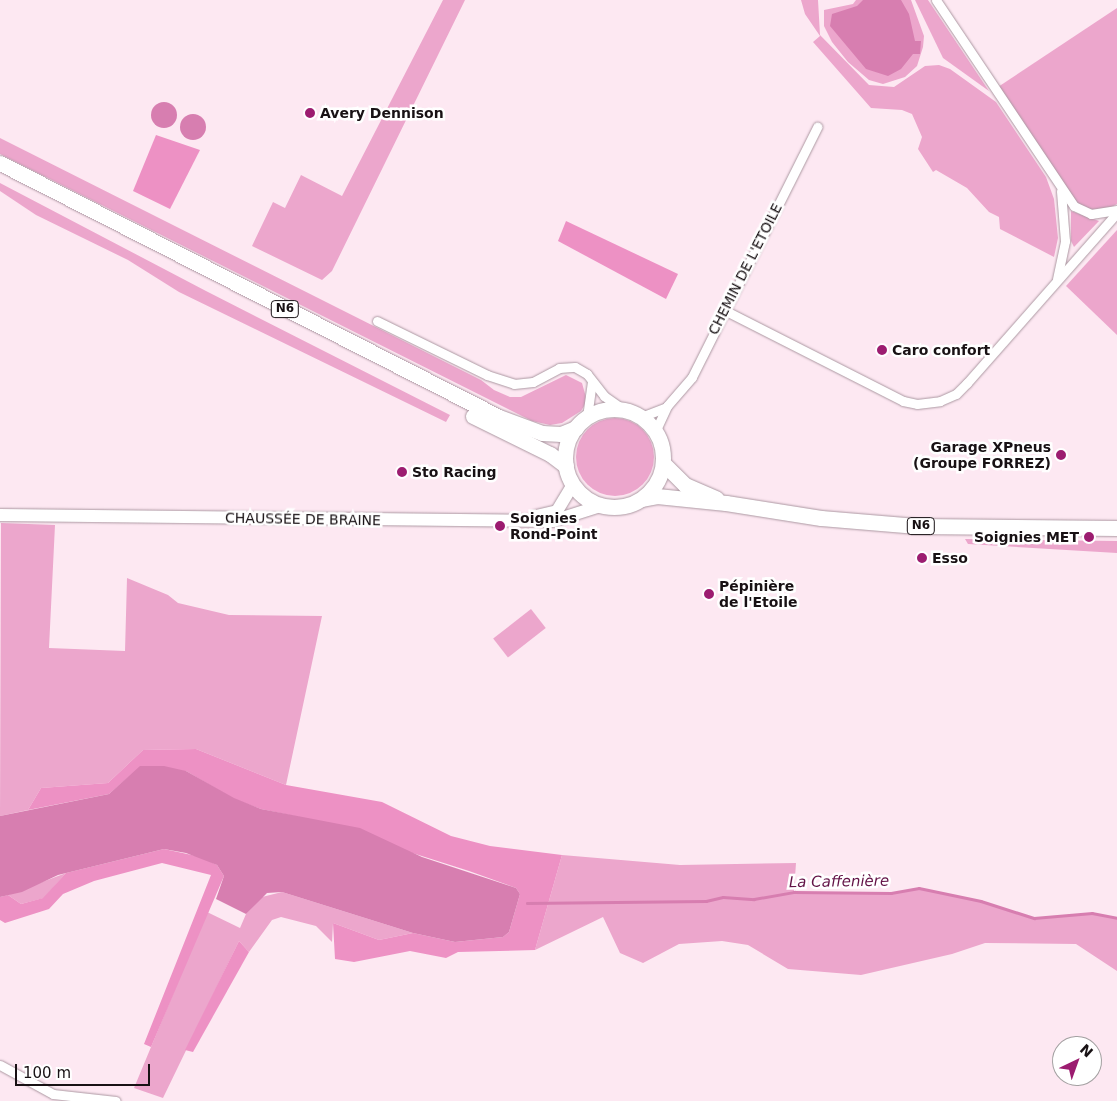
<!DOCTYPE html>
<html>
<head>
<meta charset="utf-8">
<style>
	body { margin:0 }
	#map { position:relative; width:1117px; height:1101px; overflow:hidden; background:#fde8f2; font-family:"DejaVu Sans",sans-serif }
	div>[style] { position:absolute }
	.green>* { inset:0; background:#eca6cc; transform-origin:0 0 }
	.round { border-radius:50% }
	.forest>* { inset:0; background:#ed91c4 }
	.water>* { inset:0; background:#d77eb0 }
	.stream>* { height:2.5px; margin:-1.25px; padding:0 1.25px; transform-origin:1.25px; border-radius:1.25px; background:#d77eb0 }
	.roads { filter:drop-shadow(0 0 1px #ac98a2) drop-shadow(0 0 1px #ac98a2) }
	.street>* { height:9px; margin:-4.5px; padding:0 4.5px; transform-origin:4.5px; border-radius:4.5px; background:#fff }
	.secondary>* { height:12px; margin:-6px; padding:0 6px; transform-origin:6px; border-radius:6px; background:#fff }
	.primary>* { height:15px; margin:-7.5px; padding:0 7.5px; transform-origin:7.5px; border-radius:7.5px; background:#fff }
	.primary>.ring { margin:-7.5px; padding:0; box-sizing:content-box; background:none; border:15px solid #fff; border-radius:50% }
	.dots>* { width:14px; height:14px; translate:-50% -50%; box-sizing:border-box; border:2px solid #fff; border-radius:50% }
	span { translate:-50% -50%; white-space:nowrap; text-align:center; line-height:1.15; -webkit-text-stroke:5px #fff; paint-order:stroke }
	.shield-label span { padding:1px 4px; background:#fff; border:1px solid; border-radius:4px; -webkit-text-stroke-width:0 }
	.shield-label { font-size:12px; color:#181114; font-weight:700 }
	.poi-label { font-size:14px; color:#181114; font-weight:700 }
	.left { translate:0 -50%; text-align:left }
	.right { translate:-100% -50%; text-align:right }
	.street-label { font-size:14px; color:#181114 }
	.water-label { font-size:15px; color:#631347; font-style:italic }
	.north { position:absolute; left:1052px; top:1036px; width:50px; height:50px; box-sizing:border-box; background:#fff; border:1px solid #a3a0a1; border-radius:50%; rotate:42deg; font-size:14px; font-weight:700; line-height:20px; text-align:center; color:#181114 }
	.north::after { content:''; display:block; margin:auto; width:18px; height:22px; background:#9c1c70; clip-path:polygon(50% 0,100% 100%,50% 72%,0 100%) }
	.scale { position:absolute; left:15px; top:1064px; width:135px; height:22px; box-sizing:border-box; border:2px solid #181114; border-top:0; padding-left:6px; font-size:15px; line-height:18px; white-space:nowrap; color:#181114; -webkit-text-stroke:4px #fff; paint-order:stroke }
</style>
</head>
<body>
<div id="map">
	<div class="green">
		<div style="clip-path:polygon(443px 0,465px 0,332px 271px,322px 280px,252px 246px,273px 202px,285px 208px,301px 175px,342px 196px)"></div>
		<div style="clip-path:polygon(801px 0,818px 0,820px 35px,869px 85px,894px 87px,925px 66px,939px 65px,950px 69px,996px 102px,1046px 177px,1054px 199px,1058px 238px,1054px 257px,1000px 229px,999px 217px,989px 212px,967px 188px,936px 170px,933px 172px,918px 149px,922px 137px,912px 114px,902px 110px,871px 108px,813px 42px,820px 36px,805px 14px)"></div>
		<div style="clip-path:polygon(856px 0,911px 0,924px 36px,923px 47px,917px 66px,905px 77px,883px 84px,869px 80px,848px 62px,832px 42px,824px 26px,824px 10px,853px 4px)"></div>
		<div style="clip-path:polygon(915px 0,928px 0,989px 91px,943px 58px)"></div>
		<div style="clip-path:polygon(1117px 8px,1117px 204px,1110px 208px,1090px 210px,1078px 204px,998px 87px)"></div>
		<div style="clip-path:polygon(0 138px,481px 380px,494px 390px,510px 397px,521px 397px,566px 375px,582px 383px,587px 401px,581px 411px,562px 423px,550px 425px,532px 421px,0 154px)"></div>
		<div style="clip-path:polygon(0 183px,206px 291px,450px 415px,446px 422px,179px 292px,128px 260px,36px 215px,0 191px)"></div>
		<div style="clip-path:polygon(1071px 211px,1099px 221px,1074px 247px,1071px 241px)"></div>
		<div style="clip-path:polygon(1117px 230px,1117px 335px,1066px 286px)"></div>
		<div class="round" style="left:576px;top:418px;width:78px;height:78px"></div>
		<div style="clip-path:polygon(1px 523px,55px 525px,49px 648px,125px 651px,127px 578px,168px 595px,178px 603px,229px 615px,322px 616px,286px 785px,196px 749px,143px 750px,108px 783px,41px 788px,28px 810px,0 816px)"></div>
		<div style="clip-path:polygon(965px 539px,1117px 541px,1117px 553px,968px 544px)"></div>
		<div style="left:531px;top:609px;width:24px;height:48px;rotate:52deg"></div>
		<div style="clip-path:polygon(562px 855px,680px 865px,796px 863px,794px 892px,891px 893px,919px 888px,981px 901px,1034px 918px,1092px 913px,1117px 918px,1117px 971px,1076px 944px,985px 943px,952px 954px,861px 975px,788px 969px,748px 945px,722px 941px,679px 944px,643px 963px,620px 953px,603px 917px,535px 950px)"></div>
		<div style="clip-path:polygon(66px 873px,44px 898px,21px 904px,8px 895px)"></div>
		<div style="clip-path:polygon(282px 892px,413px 933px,379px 940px,333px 923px,332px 942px,316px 926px,281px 917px,272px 920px,249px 952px,239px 941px,163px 1098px,134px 1088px,207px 912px,240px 928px,246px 914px,262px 897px)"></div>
	</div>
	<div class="forest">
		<div style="clip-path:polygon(156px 135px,200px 150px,170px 209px,133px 191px)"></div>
		<div style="clip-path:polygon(566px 221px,678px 274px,666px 299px,558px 241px)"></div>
		<div style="clip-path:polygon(196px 749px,286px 785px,382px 802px,451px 836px,490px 846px,562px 855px,535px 950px,458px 952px,446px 958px,410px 951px,354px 962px,335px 959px,333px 923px,379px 940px,413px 933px,455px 942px,503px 937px,509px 932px,520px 894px,516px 888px,469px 871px,299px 817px,261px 809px,234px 799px,186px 771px,133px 773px,109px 794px,28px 810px,41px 788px,108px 783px,143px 750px)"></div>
		<div style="clip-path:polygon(164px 849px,201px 857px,217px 865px,224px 876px,151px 1047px,144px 1044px,211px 875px,162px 863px,94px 881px,63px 894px,49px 909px,5px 923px,0 920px,0 897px,8px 895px,21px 904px,43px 898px,66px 873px)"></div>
		<div style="clip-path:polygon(239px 941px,249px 952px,193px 1052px,185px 1050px)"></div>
	</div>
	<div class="water">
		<div style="clip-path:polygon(863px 0,901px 0,909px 14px,915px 41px,921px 41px,920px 54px,913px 54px,901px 69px,888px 76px,866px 69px,830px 26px,832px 14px,857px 6px)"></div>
		<div class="round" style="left:151px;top:102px;width:26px;height:26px"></div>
		<div class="round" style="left:180px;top:114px;width:26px;height:26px"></div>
		<div style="clip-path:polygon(140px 766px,164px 766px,186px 771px,234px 798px,261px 809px,360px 828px,422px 857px,516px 888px,520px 894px,509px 932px,503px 937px,455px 942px,413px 933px,282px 892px,267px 893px,246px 914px,216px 899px,224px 876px,217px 865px,186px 853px,164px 849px,58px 875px,22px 892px,0 897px,0 816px,109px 794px)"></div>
	</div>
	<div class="stream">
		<div style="left:527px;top:903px;width:179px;rotate:-0.6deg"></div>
		<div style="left:706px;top:901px;width:17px;rotate:-13deg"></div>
		<div style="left:723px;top:897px;width:31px;rotate:4deg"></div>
		<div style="left:754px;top:899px;width:41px;rotate:-9.9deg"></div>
		<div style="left:794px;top:892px;width:97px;rotate:0.6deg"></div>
		<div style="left:891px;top:893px;width:28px;rotate:-10deg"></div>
		<div style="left:919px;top:888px;width:63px;rotate:11.8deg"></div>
		<div style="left:981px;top:901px;width:56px;rotate:17.8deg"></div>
		<div style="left:1034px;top:918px;width:58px;rotate:-4.9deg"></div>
		<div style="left:1092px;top:913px;width:25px;rotate:11deg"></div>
	</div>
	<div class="roads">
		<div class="street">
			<div style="left:936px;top:0;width:248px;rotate:56.2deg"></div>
			<div style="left:1074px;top:206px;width:19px;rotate:25deg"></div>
			<div style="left:1091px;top:214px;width:26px;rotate:-9deg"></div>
			<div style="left:1057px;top:279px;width:39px;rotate:-78deg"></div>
			<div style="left:1065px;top:241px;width:50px;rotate:-94.6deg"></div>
			<div style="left:724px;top:310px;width:201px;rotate:26.9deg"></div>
			<div style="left:903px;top:401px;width:14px;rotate:12deg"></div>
			<div style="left:917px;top:404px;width:23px;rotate:-7deg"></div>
			<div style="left:940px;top:401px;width:17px;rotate:-24deg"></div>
			<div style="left:956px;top:394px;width:16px;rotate:-45deg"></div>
			<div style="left:967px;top:383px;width:227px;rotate:-48.6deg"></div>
			<div style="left:377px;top:321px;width:123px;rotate:26.1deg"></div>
			<div style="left:487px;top:375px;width:28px;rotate:18deg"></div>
			<div style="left:514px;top:384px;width:19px;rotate:-6deg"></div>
			<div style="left:533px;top:382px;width:30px;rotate:-28deg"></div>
			<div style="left:559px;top:368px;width:16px;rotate:-4deg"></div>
			<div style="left:575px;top:367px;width:14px;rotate:30deg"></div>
			<div style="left:587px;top:374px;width:28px;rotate:52deg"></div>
			<div style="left:604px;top:396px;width:24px;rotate:35deg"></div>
			<div style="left:587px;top:417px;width:36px;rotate:-82deg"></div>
			<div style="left:641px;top:417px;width:25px;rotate:-21deg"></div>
			<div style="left:655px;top:432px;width:29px;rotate:-65deg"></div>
			<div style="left:667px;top:406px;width:38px;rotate:-49deg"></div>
			<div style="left:692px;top:377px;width:280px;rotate:-63.4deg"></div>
			<div style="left:0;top:1065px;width:60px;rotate:28.7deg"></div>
			<div style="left:53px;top:1094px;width:63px;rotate:6.3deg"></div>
		</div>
		<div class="secondary">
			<div style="left:0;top:515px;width:553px;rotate:0.62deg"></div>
			<div style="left:553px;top:521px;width:52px;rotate:-17.7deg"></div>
			<div style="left:536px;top:516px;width:22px;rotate:-13deg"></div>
			<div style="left:557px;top:511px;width:31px;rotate:-59deg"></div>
		</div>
		<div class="primary">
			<div style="left:0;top:163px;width:560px;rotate:26.98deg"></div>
			<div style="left:499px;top:417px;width:46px;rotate:20.4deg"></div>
			<div style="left:542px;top:433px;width:19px;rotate:3deg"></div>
			<div style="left:561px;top:434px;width:16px;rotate:-22deg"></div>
			<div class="ring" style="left:565px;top:409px;width:83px;height:83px"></div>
			<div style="left:473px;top:416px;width:86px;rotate:26.3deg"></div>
			<div style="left:550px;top:454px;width:20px;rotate:37deg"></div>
			<div style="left:663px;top:463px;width:31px;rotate:45deg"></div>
			<div style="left:685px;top:485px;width:34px;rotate:23deg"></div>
			<div style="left:642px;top:499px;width:15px;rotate:-11deg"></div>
			<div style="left:657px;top:496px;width:69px;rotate:5.8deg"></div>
			<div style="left:726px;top:503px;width:96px;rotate:9deg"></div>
			<div style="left:821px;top:518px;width:96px;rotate:4.8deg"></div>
			<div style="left:917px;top:526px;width:200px;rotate:0.6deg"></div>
		</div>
	</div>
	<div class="dots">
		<div style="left:310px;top:113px;background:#9c1c70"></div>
		<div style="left:882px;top:350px;background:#9c1c70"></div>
		<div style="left:1061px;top:455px;background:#9c1c70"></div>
		<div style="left:402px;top:472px;background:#9c1c70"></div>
		<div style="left:500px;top:526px;background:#9c1c70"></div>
		<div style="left:1089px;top:537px;background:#9c1c70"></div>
		<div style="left:922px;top:558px;background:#9c1c70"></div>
		<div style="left:709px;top:594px;background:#9c1c70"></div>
	</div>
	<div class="shield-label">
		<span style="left:285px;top:309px">N6</span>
		<span style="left:921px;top:526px">N6</span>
	</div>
	<div class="poi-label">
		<span class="left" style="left:320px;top:113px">Avery Dennison</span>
		<span class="left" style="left:892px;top:350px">Caro confort</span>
		<span class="right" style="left:1051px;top:455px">Garage XPneus<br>(Groupe FORREZ)</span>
		<span class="left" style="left:412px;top:472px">Sto Racing</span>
		<span class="left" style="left:510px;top:526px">Soignies<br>Rond-Point</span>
		<span class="right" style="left:1079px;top:537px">Soignies MET</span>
		<span class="left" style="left:932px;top:558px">Esso</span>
		<span class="left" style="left:719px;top:594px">Pépinière<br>de l'Etoile</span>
	</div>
	<div class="street-label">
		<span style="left:745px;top:269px;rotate:-63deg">CHEMIN DE L'ETOILE</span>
		<span style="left:303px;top:519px;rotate:1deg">CHAUSSÉE DE BRAINE</span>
	</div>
	<div class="water-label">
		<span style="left:839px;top:882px;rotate:-1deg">La Caffenière</span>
	</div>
	<div class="north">N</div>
	<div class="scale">100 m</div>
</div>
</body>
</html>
